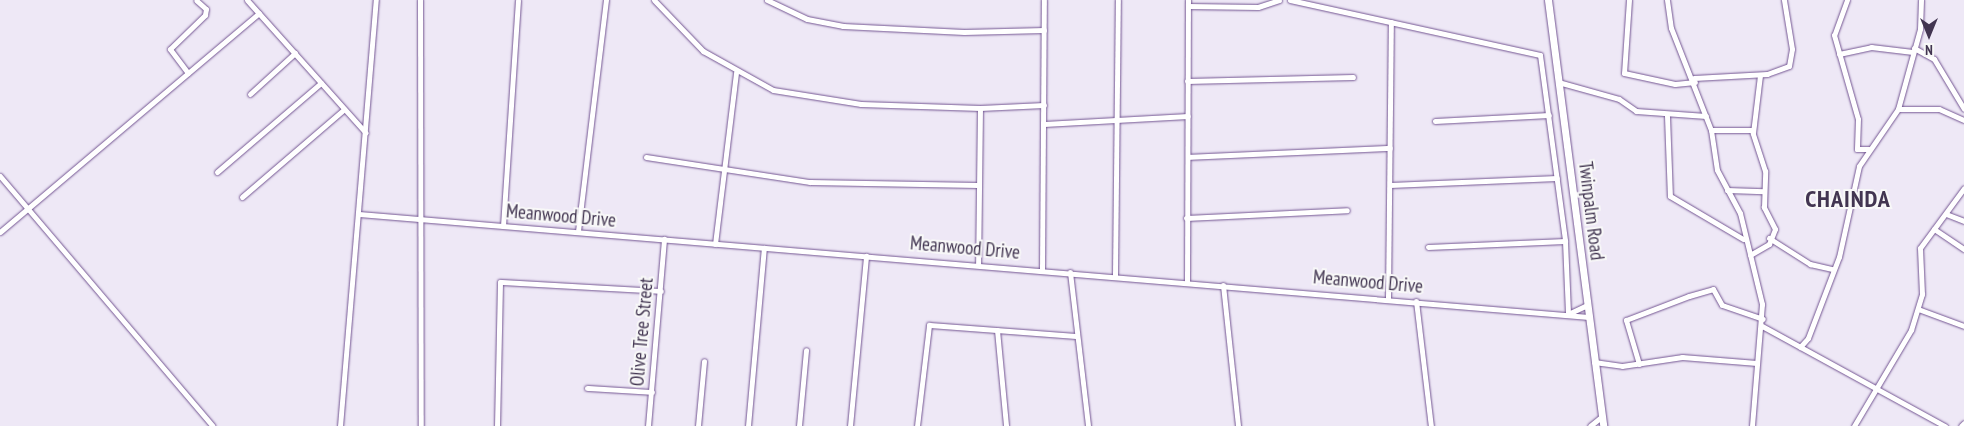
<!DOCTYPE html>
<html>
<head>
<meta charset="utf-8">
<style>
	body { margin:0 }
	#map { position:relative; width:1964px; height:426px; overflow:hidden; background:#eee8f6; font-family:"PT Sans Narrow",sans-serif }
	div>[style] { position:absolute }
	.roads { filter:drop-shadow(0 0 1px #735592) drop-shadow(0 0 1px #735592) }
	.street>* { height:5px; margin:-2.5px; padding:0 2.5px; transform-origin:2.5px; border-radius:2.5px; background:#fff }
	.secondary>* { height:7px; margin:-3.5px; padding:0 3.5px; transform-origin:3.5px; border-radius:3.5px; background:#fff }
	span { translate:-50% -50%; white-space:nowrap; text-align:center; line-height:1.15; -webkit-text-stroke:4px #f8f8f8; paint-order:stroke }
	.street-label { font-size:19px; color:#423551 }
	.district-label { font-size:24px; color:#423551; font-weight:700; letter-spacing:1px }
	.north { position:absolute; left:1904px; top:10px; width:50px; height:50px; -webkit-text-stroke:4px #f8f8f8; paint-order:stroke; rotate:180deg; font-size:14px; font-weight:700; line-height:20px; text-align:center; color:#423551 }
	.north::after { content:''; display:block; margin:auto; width:18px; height:22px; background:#423551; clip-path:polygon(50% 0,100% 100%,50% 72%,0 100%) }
</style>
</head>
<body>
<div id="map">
	<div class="roads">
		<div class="street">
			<div style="left:247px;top:0;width:178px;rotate:48.2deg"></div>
			<div style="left:420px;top:0;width:426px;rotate:89.9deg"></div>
			<div style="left:654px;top:0;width:71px;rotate:46.1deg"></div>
			<div style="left:703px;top:51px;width:80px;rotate:29.1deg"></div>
			<div style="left:773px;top:90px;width:89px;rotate:9deg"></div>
			<div style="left:861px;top:104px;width:119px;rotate:1.9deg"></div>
			<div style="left:980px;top:108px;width:157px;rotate:90.7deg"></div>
			<div style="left:767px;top:0;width:44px;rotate:25.4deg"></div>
			<div style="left:807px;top:19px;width:37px;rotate:11deg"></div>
			<div style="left:843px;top:26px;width:121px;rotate:2.8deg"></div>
			<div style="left:964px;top:32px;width:80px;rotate:-1.4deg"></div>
			<div style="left:1290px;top:0;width:256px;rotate:12.4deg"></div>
			<div style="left:1540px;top:55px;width:188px;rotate:82.3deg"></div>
			<div style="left:1565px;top:241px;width:73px;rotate:87.6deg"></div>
			<div style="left:1629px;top:0;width:73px;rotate:93.9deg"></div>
			<div style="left:1624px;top:73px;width:52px;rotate:12.2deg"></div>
			<div style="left:1675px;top:84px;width:20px;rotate:-6deg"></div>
			<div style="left:1667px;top:0;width:28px;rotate:82deg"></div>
			<div style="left:1671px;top:28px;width:110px;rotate:68.6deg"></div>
			<div style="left:1711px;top:130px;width:40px;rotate:81.5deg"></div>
			<div style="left:1717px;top:170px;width:49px;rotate:61.9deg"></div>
			<div style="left:1740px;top:213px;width:94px;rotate:76.4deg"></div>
			<div style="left:1762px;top:304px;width:122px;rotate:94.7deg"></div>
			<div style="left:1847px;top:0;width:37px;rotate:110deg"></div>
			<div style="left:1834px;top:35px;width:87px;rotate:74.1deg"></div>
			<div style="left:1858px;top:119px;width:30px;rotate:92deg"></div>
			<div style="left:1857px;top:149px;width:12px"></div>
			<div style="left:1188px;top:6px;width:70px;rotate:0.8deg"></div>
			<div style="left:1258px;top:7px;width:22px;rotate:-18deg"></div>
			<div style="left:1914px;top:48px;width:23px;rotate:29deg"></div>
			<div style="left:1934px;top:59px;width:58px;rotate:59deg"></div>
			<div style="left:1839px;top:54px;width:33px;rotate:-12deg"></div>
			<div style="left:1871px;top:47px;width:42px;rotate:6.8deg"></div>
			<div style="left:188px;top:73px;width:30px;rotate:-127deg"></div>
			<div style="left:170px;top:49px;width:49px;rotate:-44.2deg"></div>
			<div style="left:205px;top:15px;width:6px;rotate:-81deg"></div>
			<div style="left:206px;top:9px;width:13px;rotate:-138deg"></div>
			<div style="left:1694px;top:78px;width:73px;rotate:-3.1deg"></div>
			<div style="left:1767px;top:74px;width:23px;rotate:-20deg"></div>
			<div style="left:1789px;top:66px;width:17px;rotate:-80deg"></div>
			<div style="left:1792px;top:49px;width:50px;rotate:-99.3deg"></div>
			<div style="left:1187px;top:81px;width:166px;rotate:-1.4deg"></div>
			<div style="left:1558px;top:82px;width:63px;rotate:15.6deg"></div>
			<div style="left:1619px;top:99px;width:21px;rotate:35deg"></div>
			<div style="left:1636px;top:111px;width:70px;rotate:4.1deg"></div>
			<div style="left:250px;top:94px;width:61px;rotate:-42.3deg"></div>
			<div style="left:980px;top:108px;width:64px;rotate:-2.7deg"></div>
			<div style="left:1898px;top:109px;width:41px"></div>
			<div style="left:1939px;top:109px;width:27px;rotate:24deg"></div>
			<div style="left:1667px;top:116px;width:80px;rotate:87.9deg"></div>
			<div style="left:1670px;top:196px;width:85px;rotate:30.5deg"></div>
			<div style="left:1435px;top:121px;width:114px;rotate:-3deg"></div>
			<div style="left:1044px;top:124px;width:144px;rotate:-3.2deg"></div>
			<div style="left:1711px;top:130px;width:42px"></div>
			<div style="left:646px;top:157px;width:166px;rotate:8.7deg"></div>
			<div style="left:810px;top:182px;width:168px;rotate:1deg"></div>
			<div style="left:1188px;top:157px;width:202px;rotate:-2.6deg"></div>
			<div style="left:217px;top:172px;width:137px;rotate:-40.6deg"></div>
			<div style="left:0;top:176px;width:328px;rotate:49.6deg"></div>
			<div style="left:1390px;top:185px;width:167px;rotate:-2.4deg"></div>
			<div style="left:1727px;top:190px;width:37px;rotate:2deg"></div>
			<div style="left:242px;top:197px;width:133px;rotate:-40.7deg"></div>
			<div style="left:359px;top:214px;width:1234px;rotate:4.79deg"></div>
			<div style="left:1946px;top:214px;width:19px;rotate:21deg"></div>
			<div style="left:1186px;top:218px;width:161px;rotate:-2.8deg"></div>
			<div style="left:503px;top:226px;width:226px;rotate:-86.2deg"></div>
			<div style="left:1934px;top:229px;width:36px;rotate:34deg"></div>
			<div style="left:578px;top:231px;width:233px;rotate:-83.1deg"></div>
			<div style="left:0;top:232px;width:339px;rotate:-40.2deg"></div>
			<div style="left:1769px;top:238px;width:49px;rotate:32.4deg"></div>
			<div style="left:1810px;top:264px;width:23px;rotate:13deg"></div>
			<div style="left:715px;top:244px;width:173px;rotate:-83deg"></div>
			<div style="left:1428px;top:247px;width:137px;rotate:-2.5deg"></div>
			<div style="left:1750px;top:255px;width:22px;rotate:-30deg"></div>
			<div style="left:1769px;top:244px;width:16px;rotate:-68deg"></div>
			<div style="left:1775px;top:229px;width:25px;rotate:-117deg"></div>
			<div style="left:1764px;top:207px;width:36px;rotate:-88deg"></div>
			<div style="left:1765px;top:171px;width:40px;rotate:-108deg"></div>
			<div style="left:1753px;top:133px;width:58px;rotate:-83.1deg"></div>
			<div style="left:1042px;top:269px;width:269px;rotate:-89.6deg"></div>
			<div style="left:1070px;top:272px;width:155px;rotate:83.3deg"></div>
			<div style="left:1115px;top:275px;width:275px;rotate:-89.4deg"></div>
			<div style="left:1187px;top:281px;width:281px;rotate:-89.8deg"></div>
			<div style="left:1223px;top:285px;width:142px;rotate:83.9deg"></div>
			<div style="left:1388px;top:298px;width:276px;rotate:-89.4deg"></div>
			<div style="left:1416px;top:301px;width:126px;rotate:83.2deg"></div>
			<div style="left:1918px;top:309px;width:49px;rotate:20.3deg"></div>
			<div style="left:1568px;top:314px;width:21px;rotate:-25deg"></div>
			<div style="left:1762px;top:326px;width:209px;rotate:28.7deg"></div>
			<div style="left:997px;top:330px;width:96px;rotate:84.6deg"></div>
			<div style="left:1800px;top:347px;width:12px;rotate:-48deg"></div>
			<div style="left:1808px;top:338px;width:87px;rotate:-69.1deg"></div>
			<div style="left:1839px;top:257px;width:93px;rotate:-77.6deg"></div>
			<div style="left:1859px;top:166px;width:69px;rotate:-55.6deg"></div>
			<div style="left:1898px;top:109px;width:83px;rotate:-74.6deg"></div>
			<div style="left:1920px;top:29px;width:29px;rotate:-88deg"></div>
			<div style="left:1594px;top:362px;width:28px;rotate:8deg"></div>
			<div style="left:1622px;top:366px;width:61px;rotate:-8.5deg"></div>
			<div style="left:1682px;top:357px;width:75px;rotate:4.6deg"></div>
			<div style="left:1639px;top:364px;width:46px;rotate:-106.5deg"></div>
			<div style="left:1626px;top:320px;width:67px;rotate:-20.9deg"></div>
			<div style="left:1689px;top:296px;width:25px;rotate:-16deg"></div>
			<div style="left:1713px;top:289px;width:18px;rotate:61deg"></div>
			<div style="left:1722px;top:305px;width:43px;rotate:18.9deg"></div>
			<div style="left:587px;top:388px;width:65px;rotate:3.5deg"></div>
			<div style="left:340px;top:426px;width:428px;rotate:-85.2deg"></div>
			<div style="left:497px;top:426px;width:144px;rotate:-88.8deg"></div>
			<div style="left:500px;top:282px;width:161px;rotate:3.2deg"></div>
			<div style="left:648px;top:426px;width:188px;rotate:-85.1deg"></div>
			<div style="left:698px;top:426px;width:65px;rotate:-84.7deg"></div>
			<div style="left:748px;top:426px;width:179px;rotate:-84.9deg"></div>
			<div style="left:799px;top:426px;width:76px;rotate:-84.7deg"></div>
			<div style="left:850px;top:426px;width:171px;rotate:-84.6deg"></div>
			<div style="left:917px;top:426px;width:102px;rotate:-83.2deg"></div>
			<div style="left:929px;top:325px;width:148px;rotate:4.3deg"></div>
			<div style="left:1590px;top:426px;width:14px;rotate:-39deg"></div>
			<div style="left:1854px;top:426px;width:112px;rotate:-59.3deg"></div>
			<div style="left:1911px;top:330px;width:38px;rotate:-73deg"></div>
			<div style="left:1922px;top:294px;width:46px;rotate:-92.5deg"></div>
			<div style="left:1920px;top:248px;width:74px;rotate:-53.7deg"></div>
			<div style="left:1961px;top:426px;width:4px;rotate:-45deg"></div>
		</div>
		<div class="secondary">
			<div style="left:1548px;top:0;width:430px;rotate:82.6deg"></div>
		</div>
	</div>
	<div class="street-label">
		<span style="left:1591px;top:211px;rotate:83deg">Twinpalm Road</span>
		<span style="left:561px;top:216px;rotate:5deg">Meanwood Drive</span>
		<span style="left:965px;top:248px;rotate:5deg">Meanwood Drive</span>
		<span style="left:1368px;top:282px;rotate:5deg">Meanwood Drive</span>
		<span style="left:642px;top:332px;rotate:-85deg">Olive Tree Street</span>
	</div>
	<div class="district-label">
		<span style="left:1848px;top:199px">CHAINDA</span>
	</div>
	<div class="north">N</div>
</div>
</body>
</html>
